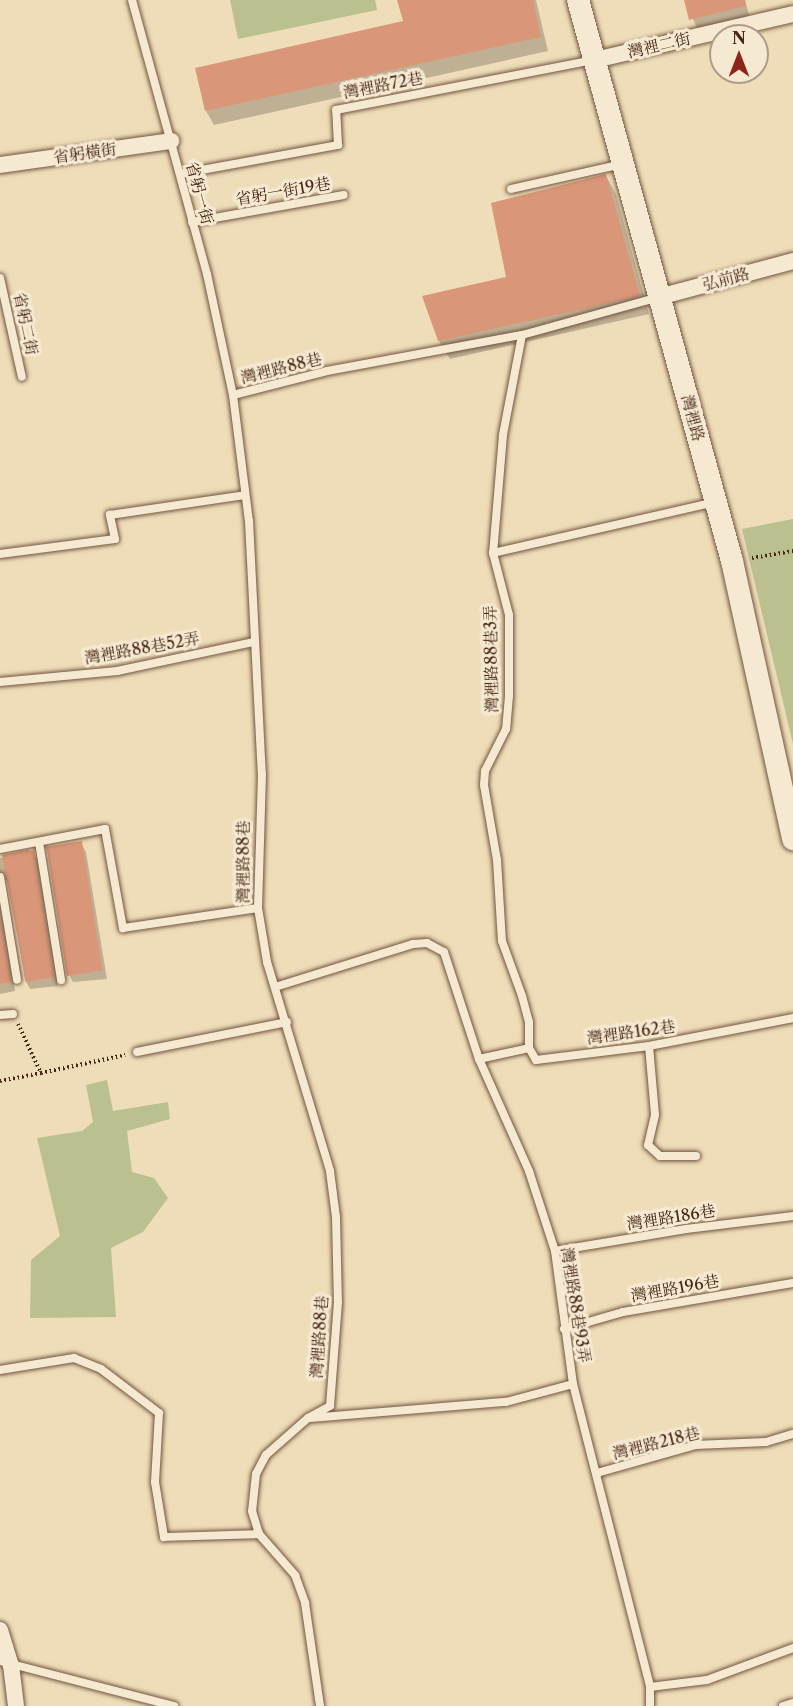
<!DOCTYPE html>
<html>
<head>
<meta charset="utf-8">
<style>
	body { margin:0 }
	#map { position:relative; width:793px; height:1706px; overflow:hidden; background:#efddb9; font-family:"Libre Caslon Text","Noto Serif TC",serif }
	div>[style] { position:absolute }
	.green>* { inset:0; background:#bac08e }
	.shadow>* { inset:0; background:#0003 }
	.building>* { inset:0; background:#da9678; transform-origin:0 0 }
	.path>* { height:4px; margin-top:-2px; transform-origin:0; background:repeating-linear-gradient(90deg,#482716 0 1.5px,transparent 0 4.5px) }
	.roads { filter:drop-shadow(0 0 2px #72543f) drop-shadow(0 0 2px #72543f) }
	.lane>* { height:8px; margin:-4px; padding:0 4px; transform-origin:4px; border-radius:4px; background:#f5e9d2 }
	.street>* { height:16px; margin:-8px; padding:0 8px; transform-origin:8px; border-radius:8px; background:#f5e9d2 }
	.secondary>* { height:22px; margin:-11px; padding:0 11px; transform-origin:11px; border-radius:11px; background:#f5e9d2 }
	span { translate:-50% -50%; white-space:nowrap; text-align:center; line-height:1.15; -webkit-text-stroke:6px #f5e9d2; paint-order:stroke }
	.street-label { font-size:16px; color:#482716 }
	.north { position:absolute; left:709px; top:24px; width:60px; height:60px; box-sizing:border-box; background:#f5e9d2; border:2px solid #b09b87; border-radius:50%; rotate:0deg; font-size:16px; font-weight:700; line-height:24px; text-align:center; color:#482716 }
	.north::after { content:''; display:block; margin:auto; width:21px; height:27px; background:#8f2418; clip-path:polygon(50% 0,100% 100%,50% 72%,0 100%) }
</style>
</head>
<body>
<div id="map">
	<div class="green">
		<div style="clip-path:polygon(230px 0,375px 0,377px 10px,238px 39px)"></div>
		<div style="clip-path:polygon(793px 519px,793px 744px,742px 529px)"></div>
		<div style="clip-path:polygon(107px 1080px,113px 1111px,168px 1102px,170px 1119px,127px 1131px,132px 1172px,154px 1178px,168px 1198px,143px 1232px,111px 1248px,116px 1317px,30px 1318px,31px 1260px,60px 1236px,37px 1138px,82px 1131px,93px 1122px,86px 1085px)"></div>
	</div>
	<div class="shadow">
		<div style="clip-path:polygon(399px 0,536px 0,548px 51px,214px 125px,206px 111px,405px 22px)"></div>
		<div style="clip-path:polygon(685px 0,745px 0,752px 26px,701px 38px)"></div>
		<div style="clip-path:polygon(606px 176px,616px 194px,649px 314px,450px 359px,439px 341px,508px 278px)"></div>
		<div style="clip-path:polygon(81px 843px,86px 852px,107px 979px,73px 982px,68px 973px)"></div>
		<div style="clip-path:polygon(33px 853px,39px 862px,58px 986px,30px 989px,25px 980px,9px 882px,4px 879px,0 885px,0 858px)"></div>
		<div style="clip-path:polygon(0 899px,15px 991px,0 994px)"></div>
	</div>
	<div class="building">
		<div style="clip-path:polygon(397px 0,533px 0,541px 37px,205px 111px,195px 68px,403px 21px)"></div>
		<div style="clip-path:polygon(684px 0,745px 0,746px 6px,689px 20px)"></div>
		<div style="clip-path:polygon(606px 174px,640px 296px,438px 341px,422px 296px,506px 277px,491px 203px)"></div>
		<div style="left:82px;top:841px;width:131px;height:36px;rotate:81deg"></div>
		<div style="clip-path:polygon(27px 850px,34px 851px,54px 977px,26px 982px,2px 855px)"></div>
		<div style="clip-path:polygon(0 916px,11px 982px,0 984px)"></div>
	</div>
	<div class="path">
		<div style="left:752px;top:558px;width:42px;rotate:-9.7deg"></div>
		<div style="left:18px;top:1024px;width:54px;rotate:64.9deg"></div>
		<div style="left:41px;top:1073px;width:86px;rotate:-12.1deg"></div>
		<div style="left:0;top:1081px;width:42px;rotate:-11deg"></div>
	</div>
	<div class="roads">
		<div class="lane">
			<div style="left:132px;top:0;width:284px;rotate:74.7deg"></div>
			<div style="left:207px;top:274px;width:124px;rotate:77.9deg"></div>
			<div style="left:233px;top:395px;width:127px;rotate:82.8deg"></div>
			<div style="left:249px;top:521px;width:253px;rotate:87.1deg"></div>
			<div style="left:262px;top:774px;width:134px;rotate:91.7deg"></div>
			<div style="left:258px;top:908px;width:55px;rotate:80.5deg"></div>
			<div style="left:267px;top:962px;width:218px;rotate:73.2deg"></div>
			<div style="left:330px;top:1171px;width:46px;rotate:82.6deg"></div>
			<div style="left:336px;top:1217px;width:85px;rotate:88.7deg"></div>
			<div style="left:338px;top:1302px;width:104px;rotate:94.4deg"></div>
			<div style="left:330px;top:1406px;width:25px;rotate:151deg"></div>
			<div style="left:308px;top:1418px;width:56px;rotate:138.6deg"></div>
			<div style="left:266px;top:1455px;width:21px;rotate:118deg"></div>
			<div style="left:256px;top:1474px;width:37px;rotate:96deg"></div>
			<div style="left:252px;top:1511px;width:24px;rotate:73deg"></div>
			<div style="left:259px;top:1534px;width:55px;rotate:48.7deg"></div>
			<div style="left:295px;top:1575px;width:30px;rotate:70deg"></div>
			<div style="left:305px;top:1603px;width:104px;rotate:81.7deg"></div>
			<div style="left:180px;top:174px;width:161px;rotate:-10.4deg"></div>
			<div style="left:338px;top:145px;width:35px;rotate:-93deg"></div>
			<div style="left:336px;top:110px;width:263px;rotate:-11deg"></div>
			<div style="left:511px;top:189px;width:114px;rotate:-12.7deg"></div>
			<div style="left:192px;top:222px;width:154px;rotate:-10.1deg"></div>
			<div style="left:0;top:278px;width:101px;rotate:77.5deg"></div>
			<div style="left:522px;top:335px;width:102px;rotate:100.8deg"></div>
			<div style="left:503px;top:435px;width:118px;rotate:94.8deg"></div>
			<div style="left:493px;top:553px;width:64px;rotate:75.5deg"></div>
			<div style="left:509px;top:615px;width:81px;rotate:90deg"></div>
			<div style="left:509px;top:696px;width:33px;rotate:95deg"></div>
			<div style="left:506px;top:729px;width:47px;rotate:116.6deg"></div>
			<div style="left:485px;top:771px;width:14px;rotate:94deg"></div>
			<div style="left:484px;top:785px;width:76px;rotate:80.2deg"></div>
			<div style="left:497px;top:860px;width:81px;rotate:86.5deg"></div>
			<div style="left:502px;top:941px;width:59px;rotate:70deg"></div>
			<div style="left:522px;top:996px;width:27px;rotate:75deg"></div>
			<div style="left:529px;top:1022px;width:26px;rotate:90deg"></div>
			<div style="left:233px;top:395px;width:97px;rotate:-14.3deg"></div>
			<div style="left:327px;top:371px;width:198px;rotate:-10.5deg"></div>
			<div style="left:522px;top:335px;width:142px;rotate:-15.5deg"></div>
			<div style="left:493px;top:553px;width:228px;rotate:-12.9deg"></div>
			<div style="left:0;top:554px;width:116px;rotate:-7.4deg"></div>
			<div style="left:115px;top:539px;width:25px;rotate:-102deg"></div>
			<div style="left:110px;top:515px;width:136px;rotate:-8.4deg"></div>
			<div style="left:0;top:682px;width:118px;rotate:-5.4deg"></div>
			<div style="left:117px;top:671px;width:139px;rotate:-12deg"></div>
			<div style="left:39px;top:842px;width:140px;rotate:80.9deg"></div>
			<div style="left:0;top:849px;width:107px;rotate:-10.8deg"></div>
			<div style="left:105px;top:829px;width:101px;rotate:79.7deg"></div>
			<div style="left:123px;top:928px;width:136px;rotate:-8.4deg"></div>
			<div style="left:0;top:877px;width:104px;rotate:80.6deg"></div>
			<div style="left:275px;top:987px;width:145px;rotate:-17.3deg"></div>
			<div style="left:413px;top:944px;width:14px;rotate:-4deg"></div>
			<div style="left:427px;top:943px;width:19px;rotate:28deg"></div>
			<div style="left:444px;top:952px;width:113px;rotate:71.9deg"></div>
			<div style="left:479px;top:1059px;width:123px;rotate:65.9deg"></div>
			<div style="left:529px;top:1171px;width:84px;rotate:72deg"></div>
			<div style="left:555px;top:1251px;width:134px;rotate:82.3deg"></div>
			<div style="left:573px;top:1384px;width:313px;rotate:75.7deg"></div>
			<div style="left:650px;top:1687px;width:19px;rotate:90deg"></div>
			<div style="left:0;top:1015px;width:13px;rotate:-4deg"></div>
			<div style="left:649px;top:1046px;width:69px;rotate:85deg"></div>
			<div style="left:655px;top:1115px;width:31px;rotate:103deg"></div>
			<div style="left:648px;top:1145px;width:16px;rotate:43deg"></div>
			<div style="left:660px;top:1156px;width:36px"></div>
			<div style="left:137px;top:1052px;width:153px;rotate:-11.3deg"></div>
			<div style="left:479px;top:1059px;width:51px;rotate:-12.4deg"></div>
			<div style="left:529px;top:1048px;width:14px;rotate:60deg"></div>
			<div style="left:536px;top:1060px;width:114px;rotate:-7.1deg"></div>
			<div style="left:649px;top:1046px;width:147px;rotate:-11deg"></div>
			<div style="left:555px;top:1251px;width:133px;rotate:-9.5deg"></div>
			<div style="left:686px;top:1229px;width:108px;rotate:-6.9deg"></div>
			<div style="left:564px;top:1329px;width:61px;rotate:-16.1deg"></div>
			<div style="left:623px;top:1312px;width:172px;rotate:-9.7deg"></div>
			<div style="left:0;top:1370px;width:75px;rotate:-9.2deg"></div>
			<div style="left:74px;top:1358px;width:29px;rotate:22deg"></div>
			<div style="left:101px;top:1369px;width:73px;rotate:37.2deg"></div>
			<div style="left:159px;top:1413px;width:69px;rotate:93.3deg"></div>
			<div style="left:155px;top:1482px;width:56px;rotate:80.7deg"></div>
			<div style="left:164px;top:1537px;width:95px;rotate:-1.8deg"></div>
			<div style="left:310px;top:1418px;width:197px;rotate:-4.7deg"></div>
			<div style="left:506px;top:1402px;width:69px;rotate:-15deg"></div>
			<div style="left:597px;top:1473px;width:102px;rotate:-15.9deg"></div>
			<div style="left:695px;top:1445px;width:71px;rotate:-2.4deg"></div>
			<div style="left:766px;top:1442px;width:28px;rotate:-17deg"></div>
			<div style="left:0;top:1661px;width:180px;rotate:14.5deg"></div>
			<div style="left:650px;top:1687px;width:57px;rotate:-7deg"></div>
			<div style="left:707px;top:1680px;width:92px;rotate:-20.4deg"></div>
			<div style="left:783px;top:1706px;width:10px;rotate:-17deg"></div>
		</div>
		<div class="street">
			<div style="left:595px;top:60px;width:203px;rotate:-13.1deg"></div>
			<div style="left:0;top:165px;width:173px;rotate:-8deg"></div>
			<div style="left:659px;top:297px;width:139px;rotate:-15deg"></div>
			<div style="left:0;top:1630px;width:37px;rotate:73deg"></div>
			<div style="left:11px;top:1665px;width:41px;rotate:83deg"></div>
		</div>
		<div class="secondary">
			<div style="left:578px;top:0;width:582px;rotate:74.65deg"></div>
			<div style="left:732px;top:561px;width:285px;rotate:77.6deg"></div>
		</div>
	</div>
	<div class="street-label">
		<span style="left:659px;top:45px;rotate:-13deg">灣裡二街</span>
		<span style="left:383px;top:85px;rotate:-11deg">灣裡路72巷</span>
		<span style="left:85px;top:153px;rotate:-8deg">省躬橫街</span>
		<span style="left:283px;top:191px;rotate:-10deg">省躬一街19巷</span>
		<span style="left:200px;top:193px;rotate:75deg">省躬一街</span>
		<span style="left:726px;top:279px;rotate:-15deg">弘前路</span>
		<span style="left:26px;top:324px;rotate:78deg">省躬二街</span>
		<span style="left:281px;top:368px;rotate:-14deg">灣裡路88巷</span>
		<span style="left:693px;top:418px;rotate:75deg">灣裡路</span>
		<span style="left:142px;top:648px;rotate:-10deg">灣裡路88巷52弄</span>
		<span style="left:491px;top:659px;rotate:-91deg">灣裡路88巷3弄</span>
		<span style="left:243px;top:862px;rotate:-90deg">灣裡路88巷</span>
		<span style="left:631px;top:1032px;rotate:-8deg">灣裡路162巷</span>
		<span style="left:671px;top:1217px;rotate:-9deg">灣裡路186巷</span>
		<span style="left:675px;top:1288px;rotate:-10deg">灣裡路196巷</span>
		<span style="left:576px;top:1305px;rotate:81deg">灣裡路88巷93弄</span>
		<span style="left:319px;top:1337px;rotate:-86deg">灣裡路88巷</span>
		<span style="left:656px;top:1443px;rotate:-14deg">灣裡路218巷</span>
	</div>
	<div class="north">N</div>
</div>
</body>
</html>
